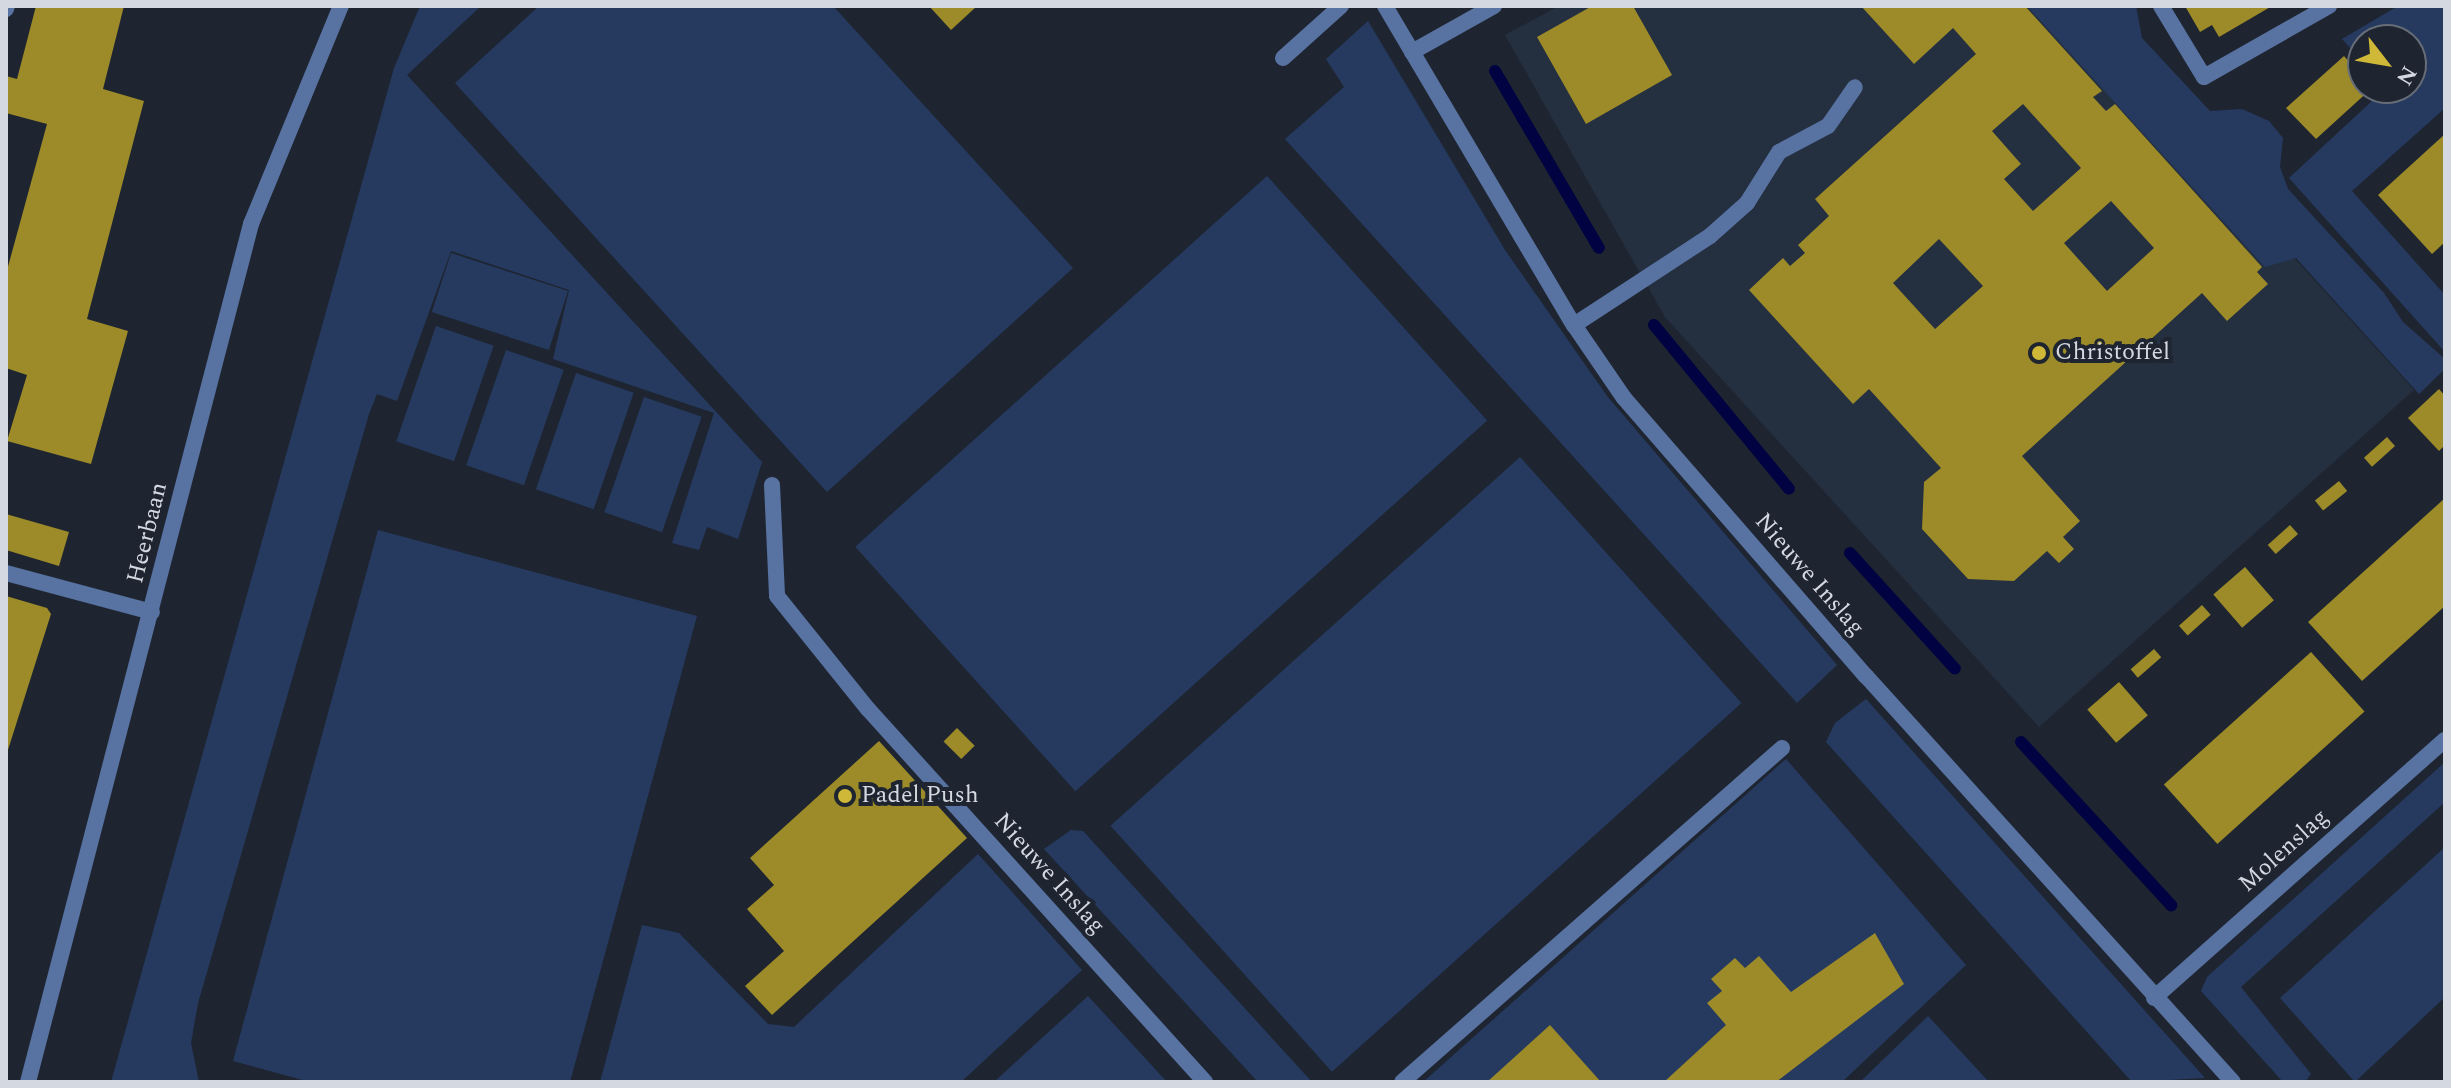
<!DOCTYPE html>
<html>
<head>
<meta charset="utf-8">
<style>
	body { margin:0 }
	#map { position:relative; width:2451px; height:1088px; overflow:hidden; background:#1e2531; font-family:Spectral,serif }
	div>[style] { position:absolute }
	.built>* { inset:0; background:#242f40 }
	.green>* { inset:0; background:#263a60; transform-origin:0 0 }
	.stream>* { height:12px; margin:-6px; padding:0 6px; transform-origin:6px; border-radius:6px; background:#000241 }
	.building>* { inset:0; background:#9c8b28; transform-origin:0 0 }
	.service>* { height:16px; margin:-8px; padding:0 8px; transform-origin:8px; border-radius:8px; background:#5872a1 }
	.pedestrian>* { height:16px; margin:-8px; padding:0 8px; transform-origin:8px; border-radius:8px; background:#5872a1 }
	.minor>* { height:16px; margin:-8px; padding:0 8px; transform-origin:8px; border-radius:8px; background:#5872a1 }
	.tertiary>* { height:16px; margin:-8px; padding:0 8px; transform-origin:8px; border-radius:8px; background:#5872a1 }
	.dots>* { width:22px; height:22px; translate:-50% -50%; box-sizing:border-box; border:4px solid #1e2531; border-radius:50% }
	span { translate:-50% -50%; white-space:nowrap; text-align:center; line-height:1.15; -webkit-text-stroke:8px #1e2531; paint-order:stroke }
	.poi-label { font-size:24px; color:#d4d8e1 }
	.left { translate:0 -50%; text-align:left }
	.street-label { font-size:24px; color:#d4d8e1 }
	.frame { position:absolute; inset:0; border:8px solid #d4d8e1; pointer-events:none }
	.north { position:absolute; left:2347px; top:24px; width:80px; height:80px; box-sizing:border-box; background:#1e2531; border:2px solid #676d77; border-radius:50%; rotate:121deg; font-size:22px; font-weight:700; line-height:32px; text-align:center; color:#d4d8e1 }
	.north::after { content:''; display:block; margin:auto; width:28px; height:36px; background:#cfb837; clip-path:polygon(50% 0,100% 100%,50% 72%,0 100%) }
</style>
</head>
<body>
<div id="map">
	<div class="built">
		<div style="clip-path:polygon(1559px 6px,2066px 6px,2414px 390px,2039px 727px,1665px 317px,1505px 35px)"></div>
	</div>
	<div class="green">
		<div style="clip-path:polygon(420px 6px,481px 6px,407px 75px,762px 462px,738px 539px,707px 527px,699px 550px,672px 543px,714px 413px,553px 359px,569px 290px,451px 251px,397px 401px,377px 394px,369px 414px,198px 1003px,191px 1043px,199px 1082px,111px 1082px,394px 68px)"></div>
		<div style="clip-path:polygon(539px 6px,833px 6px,1073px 268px,827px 492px,455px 83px)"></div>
		<div style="clip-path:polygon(2027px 6px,2136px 6px,2142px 38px,2210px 111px,2242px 109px,2269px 121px,2283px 138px,2280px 167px,2288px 189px,2384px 293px,2403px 322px,2445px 359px,2445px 369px,2419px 394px,2296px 258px,2265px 267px)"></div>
		<div style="clip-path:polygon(2398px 6px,2445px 6px,2445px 108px,2352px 191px,2445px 295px,2445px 352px,2289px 178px,2386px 88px,2411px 88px,2411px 40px,2363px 40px,2363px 62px,2342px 39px)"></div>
		<div style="clip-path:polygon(1368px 21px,1505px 250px,1607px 396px,1837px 665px,1797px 703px,1285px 139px,1344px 87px,1326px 59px)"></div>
		<div style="left:1267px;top:176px;width:329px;height:554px;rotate:48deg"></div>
		<div style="left:451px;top:253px;width:123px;height:62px;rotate:18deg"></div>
		<div style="left:436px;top:326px;width:61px;height:122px;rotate:19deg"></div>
		<div style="left:506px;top:350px;width:61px;height:122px;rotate:19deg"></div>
		<div style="left:576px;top:373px;width:61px;height:123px;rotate:19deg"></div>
		<div style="left:644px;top:397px;width:61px;height:122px;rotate:19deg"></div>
		<div style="left:1520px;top:457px;width:331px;height:551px;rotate:48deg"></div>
		<div style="clip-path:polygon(378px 530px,697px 616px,570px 1082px,310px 1082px,233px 1061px)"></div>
		<div style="clip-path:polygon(1866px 699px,2205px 1078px,2132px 1082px,1826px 742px,1835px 723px)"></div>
		<div style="clip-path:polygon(1786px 759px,1966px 965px,1842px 1082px,1423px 1082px)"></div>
		<div style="clip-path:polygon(2445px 762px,2445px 802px,2241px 987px,2311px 1074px,2305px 1082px,2283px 1082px,2201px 991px,2207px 977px)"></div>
		<div style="clip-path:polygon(1071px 830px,1083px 831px,1312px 1082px,1258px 1082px,1044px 849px)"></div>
		<div style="clip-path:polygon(2445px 847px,2445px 997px,2355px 1082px,2280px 998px)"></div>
		<div style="clip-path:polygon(978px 854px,1082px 970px,961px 1082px,600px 1082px,642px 925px,679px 933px,768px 1024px,794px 1027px)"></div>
		<div style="clip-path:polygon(1088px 996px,1167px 1082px,994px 1082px)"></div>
		<div style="clip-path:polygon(1928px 1016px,1989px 1082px,1860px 1082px)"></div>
	</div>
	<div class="stream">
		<div style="left:1495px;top:71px;width:205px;rotate:59.6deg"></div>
		<div style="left:1654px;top:325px;width:212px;rotate:50.5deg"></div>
		<div style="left:1850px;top:553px;width:156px;rotate:47.8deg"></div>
		<div style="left:2021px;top:742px;width:222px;rotate:47.4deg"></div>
	</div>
	<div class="building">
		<div style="clip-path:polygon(36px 6px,124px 6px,103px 89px,144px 101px,87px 319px,128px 331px,91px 464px,7px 441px,27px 375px,6px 368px,6px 274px,47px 124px,6px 113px,6px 76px,17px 79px)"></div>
		<div style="clip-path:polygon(929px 6px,977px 6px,951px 30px)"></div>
		<div style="clip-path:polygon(1592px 6px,1633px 6px,1672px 75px,1586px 124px,1537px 37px)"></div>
		<div style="clip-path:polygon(evenodd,1861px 6px,2025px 6px,2102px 91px,2093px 97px,2106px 111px,2115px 104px,2262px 267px,2257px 272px,2268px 284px,2227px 321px,2202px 293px,2022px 456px,2080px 521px,2063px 537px,2074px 549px,2059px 563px,2047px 551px,2014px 581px,1968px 579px,1922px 529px,1924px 482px,1941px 468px,1869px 389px,1853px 404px,1749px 290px,1783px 258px,1790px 266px,1805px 253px,1798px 245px,1829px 216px,1815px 199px,1976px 54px,1953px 28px,1914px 64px,1861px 6px,2023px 104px,2081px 168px,2033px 211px,2004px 179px,2021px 164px,1992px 131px,2023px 104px,1861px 6px,2111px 201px,2154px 248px,2107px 291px,2064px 243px,2111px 201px,1861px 6px,1939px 239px,1983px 286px,1935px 329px,1893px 283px,1939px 239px)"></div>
		<div style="clip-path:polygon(2185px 6px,2272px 6px,2219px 37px,2212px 25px,2200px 32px)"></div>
		<div style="clip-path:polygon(2344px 56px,2363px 78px,2363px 88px,2372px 88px,2316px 139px,2286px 108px)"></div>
		<div style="clip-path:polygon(2445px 134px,2445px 242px,2432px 254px,2378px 195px)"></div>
		<div style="clip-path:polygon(2439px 389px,2445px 396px,2445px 445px,2439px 451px,2408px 418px)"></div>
		<div style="left:2387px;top:437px;width:12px;height:31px;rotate:48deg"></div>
		<div style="left:2339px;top:481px;width:13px;height:31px;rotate:51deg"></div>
		<div style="clip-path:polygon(2445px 498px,2445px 606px,2362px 681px,2308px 622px)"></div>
		<div style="clip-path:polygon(6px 514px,69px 532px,59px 566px,6px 550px)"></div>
		<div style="left:2290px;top:525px;width:12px;height:30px;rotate:48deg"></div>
		<div style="left:2245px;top:567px;width:44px;height:42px;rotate:49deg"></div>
		<div style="clip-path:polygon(6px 596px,47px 608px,51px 614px,7px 753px)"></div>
		<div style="left:2202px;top:605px;width:13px;height:31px;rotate:48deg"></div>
		<div style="left:2154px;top:649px;width:11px;height:31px;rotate:49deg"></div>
		<div style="left:2311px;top:652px;width:80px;height:198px;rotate:48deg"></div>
		<div style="left:2119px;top:682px;width:44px;height:42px;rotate:49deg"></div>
		<div style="left:957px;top:728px;width:25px;height:19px;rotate:45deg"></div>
		<div style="clip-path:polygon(879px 741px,967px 838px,772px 1015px,745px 986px,784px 951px,747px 909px,774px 885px,750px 858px)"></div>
		<div style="clip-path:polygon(1875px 933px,1904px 984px,1776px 1082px,1664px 1082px,1726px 1025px,1707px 1003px,1722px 991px,1711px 979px,1735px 958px,1745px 968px,1759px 956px,1791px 992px)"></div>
		<div style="clip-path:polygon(1550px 1025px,1601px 1082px,1487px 1082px)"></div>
	</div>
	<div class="service">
		<div style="left:6px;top:9px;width:3px;rotate:-72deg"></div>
		<div style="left:1283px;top:58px;width:78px;rotate:-41.9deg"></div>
		<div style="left:1574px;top:325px;width:163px;rotate:-33.2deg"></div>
		<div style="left:1710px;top:236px;width:50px;rotate:-41.7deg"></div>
		<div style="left:1747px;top:203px;width:60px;rotate:-57.9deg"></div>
		<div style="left:1779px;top:152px;width:55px;rotate:-28deg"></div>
		<div style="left:1828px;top:126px;width:47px;rotate:-55.3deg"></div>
		<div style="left:6px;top:573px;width:151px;rotate:15deg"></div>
	</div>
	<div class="pedestrian">
		<div style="left:772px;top:485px;width:111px;rotate:87.4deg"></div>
		<div style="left:777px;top:596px;width:145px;rotate:51.2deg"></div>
		<div style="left:868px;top:709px;width:503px;rotate:47.9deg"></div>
		<div style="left:1402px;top:1082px;width:506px;rotate:-41.31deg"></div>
	</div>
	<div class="minor">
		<div style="left:1385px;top:6px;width:371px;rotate:59.4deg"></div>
		<div style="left:1574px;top:325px;width:88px;rotate:55.6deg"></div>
		<div style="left:1624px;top:398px;width:369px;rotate:49deg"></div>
		<div style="left:1866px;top:676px;width:547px;rotate:47.89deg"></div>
		<div style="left:2161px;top:6px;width:83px;rotate:58.8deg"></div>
		<div style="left:2204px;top:77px;width:144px;rotate:-29.6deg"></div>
		<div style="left:1412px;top:52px;width:94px;rotate:-29.3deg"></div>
		<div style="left:2154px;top:998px;width:389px;rotate:-41.6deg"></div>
	</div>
	<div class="tertiary">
		<div style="left:28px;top:1082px;width:887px;rotate:-75.43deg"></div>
		<div style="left:251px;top:224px;width:236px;rotate:-67.6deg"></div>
	</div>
	<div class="dots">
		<div style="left:2039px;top:353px;background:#cfb837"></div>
		<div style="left:845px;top:796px;background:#cfb837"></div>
	</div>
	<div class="poi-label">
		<span class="left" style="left:2055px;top:353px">Christoffel</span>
		<span class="left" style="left:861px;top:796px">Padel Push</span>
	</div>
	<div class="street-label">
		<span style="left:148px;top:533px;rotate:-76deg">Heerbaan</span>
		<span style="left:1809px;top:575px;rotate:49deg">Nieuwe Inslag</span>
		<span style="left:2284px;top:851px;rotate:-42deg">Molenslag</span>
		<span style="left:1049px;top:874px;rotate:48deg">Nieuwe Inslag</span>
	</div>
	<div class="frame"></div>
	<div class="north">N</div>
</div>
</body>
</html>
